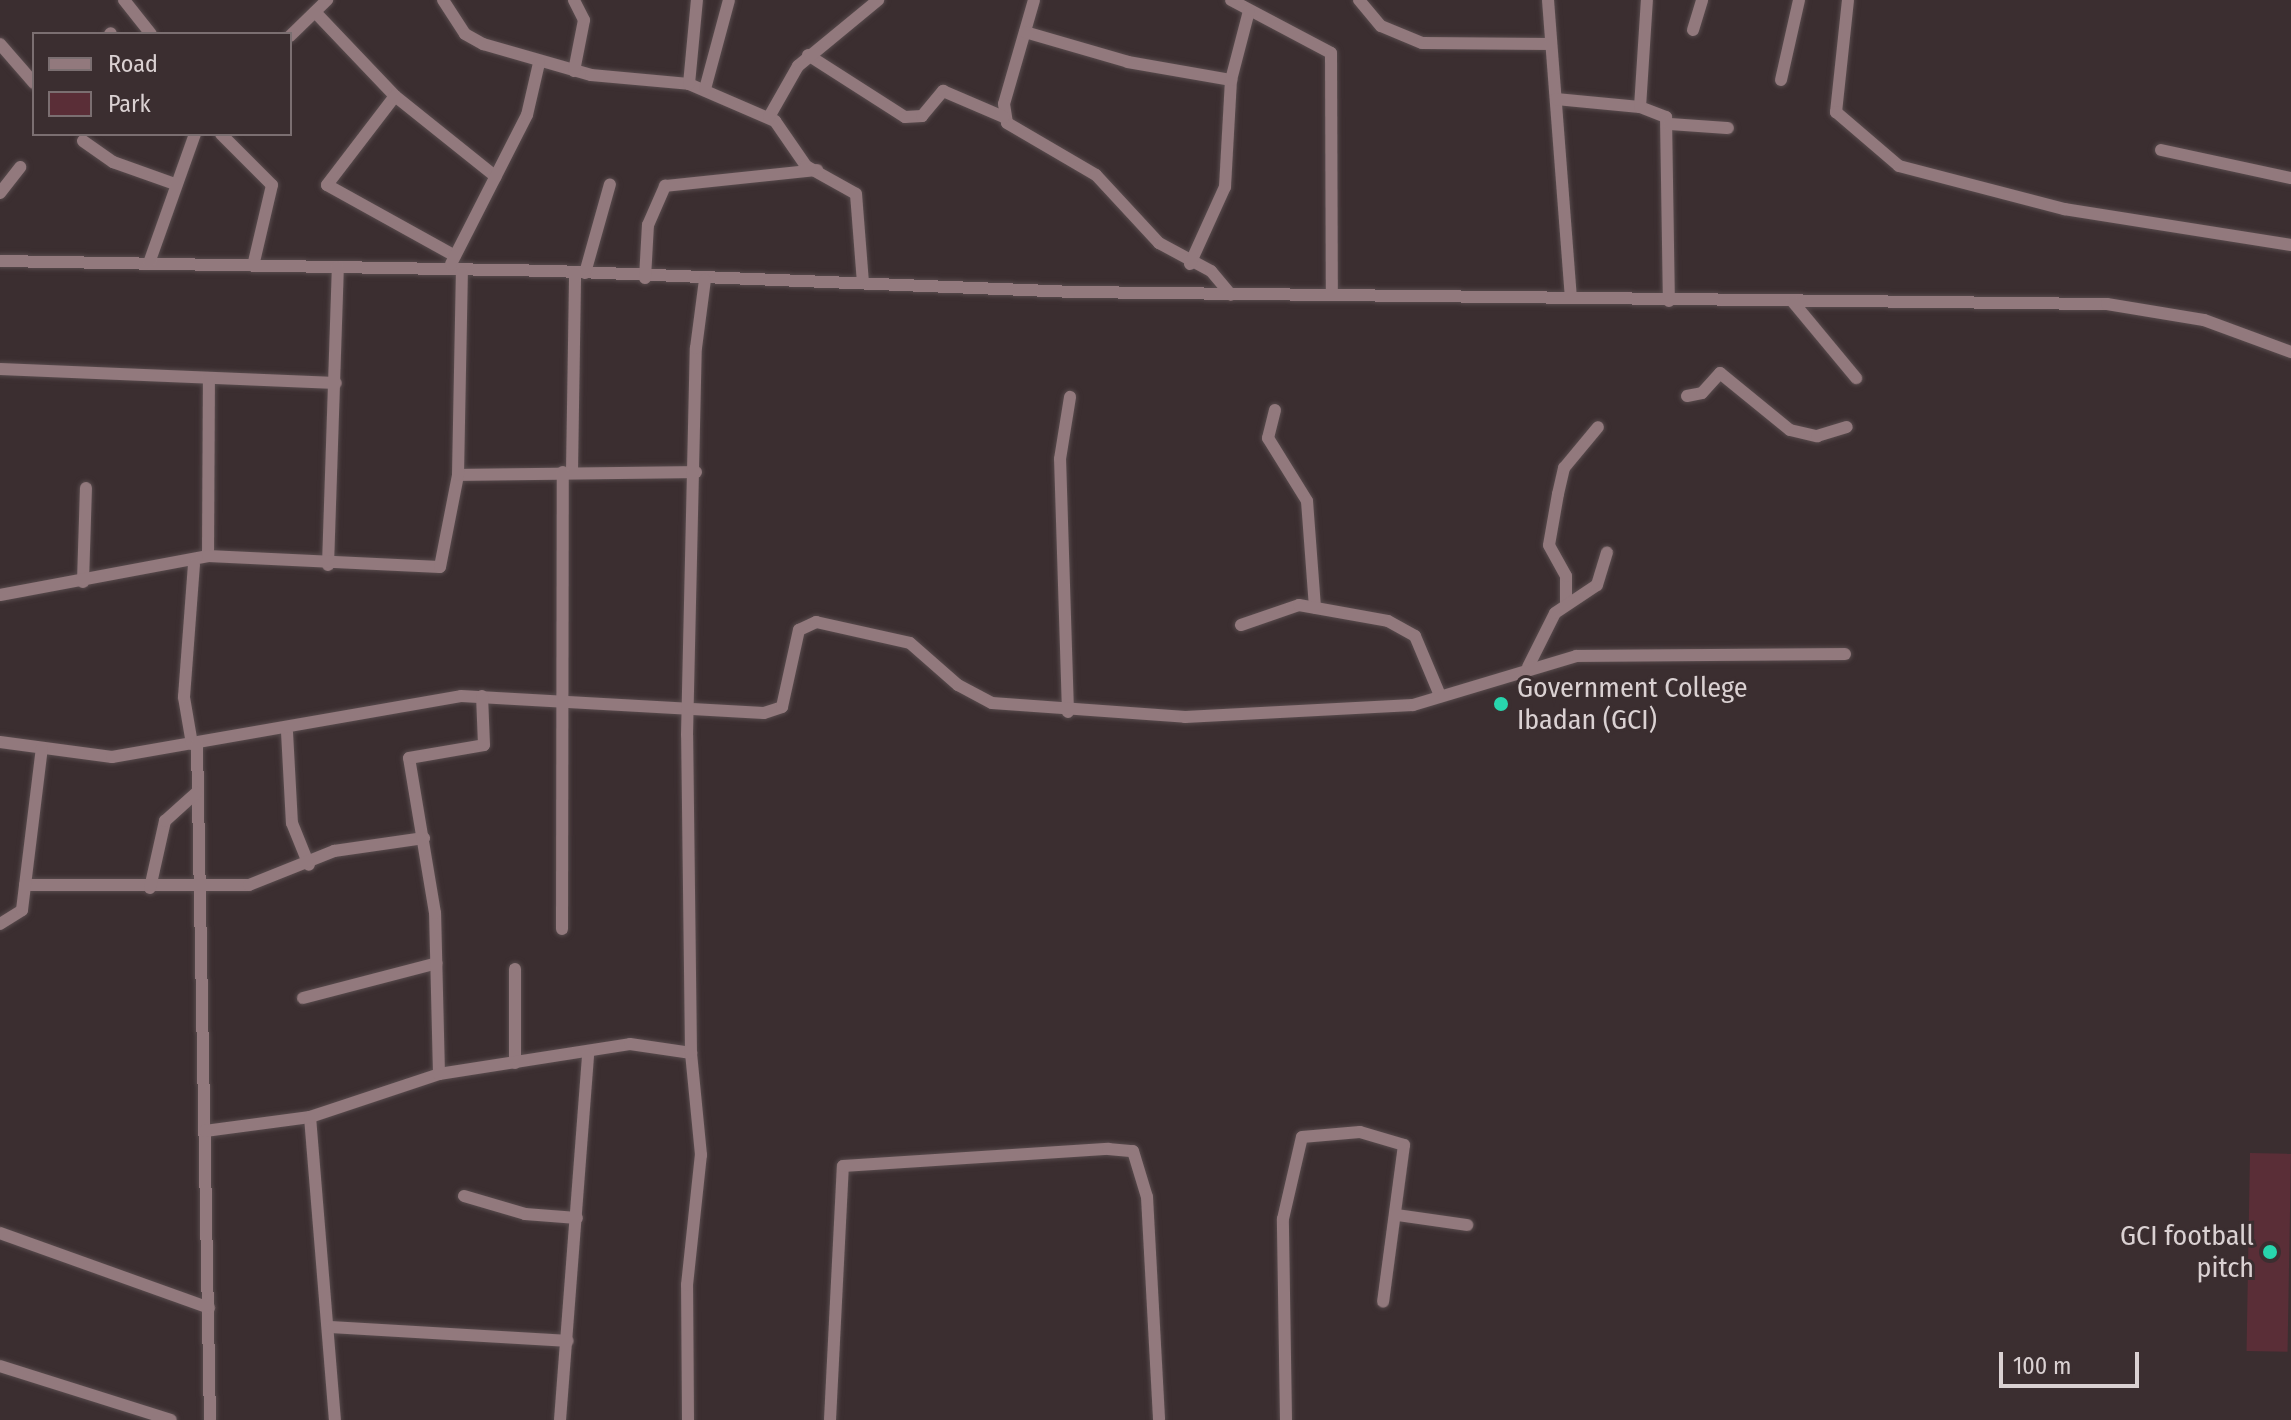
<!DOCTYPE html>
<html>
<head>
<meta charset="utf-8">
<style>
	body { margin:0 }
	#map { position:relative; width:2291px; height:1420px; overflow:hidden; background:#3b2e30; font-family:"Fira Sans Condensed",sans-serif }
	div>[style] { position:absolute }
	.green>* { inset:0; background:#5a2e37; transform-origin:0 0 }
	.roads { filter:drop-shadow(0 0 2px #584b4d) drop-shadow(0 0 2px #584b4d) }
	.minor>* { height:12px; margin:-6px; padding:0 6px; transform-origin:6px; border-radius:6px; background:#92797d }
	.dots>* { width:22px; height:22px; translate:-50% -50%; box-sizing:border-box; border:4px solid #3b2e30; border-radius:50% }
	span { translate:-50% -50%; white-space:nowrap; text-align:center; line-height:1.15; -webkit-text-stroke:6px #3b2e30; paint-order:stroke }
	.poi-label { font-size:28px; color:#dad1d2 }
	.left { translate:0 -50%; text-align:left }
	.right { translate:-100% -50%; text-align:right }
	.legend { position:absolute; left:32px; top:32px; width:260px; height:104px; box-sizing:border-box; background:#3b2e30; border:2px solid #7b6f71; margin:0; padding:10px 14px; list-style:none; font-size:24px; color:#dad1d2 }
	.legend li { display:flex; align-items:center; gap:16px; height:40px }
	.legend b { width:40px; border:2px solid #7b6f71 }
	.scale { position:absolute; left:1999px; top:1352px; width:140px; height:36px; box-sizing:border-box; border:4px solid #dad1d2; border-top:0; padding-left:10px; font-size:24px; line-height:28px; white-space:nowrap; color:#dad1d2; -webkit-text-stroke:6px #3b2e30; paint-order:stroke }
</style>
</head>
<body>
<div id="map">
	<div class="green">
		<div style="left:2250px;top:1153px;width:41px;height:198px;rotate:1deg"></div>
	</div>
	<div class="roads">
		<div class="minor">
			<div style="left:124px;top:0;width:43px;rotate:51.5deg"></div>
			<div style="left:443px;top:0;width:40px;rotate:57.1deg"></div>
			<div style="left:465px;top:34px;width:21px;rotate:29deg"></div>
			<div style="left:483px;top:44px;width:112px;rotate:16deg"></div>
			<div style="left:591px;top:75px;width:98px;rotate:5.2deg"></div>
			<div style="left:689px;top:84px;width:94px;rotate:23.3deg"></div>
			<div style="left:775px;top:121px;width:55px;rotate:55.4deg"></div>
			<div style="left:806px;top:166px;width:57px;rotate:29.2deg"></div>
			<div style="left:856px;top:194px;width:88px;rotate:85.5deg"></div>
			<div style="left:1034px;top:0;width:108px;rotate:106.1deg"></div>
			<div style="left:1004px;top:104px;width:19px;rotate:81deg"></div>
			<div style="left:1007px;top:123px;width:103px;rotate:30.3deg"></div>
			<div style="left:1096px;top:175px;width:93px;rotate:47.2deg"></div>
			<div style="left:1159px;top:243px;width:59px;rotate:28.3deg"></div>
			<div style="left:1211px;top:271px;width:31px;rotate:50deg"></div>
			<div style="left:1231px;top:0;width:113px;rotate:27.9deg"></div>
			<div style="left:1331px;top:53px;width:240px;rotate:89.8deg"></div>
			<div style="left:1359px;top:0;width:34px;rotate:50deg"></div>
			<div style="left:1381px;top:26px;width:44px;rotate:22.5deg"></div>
			<div style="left:1422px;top:43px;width:129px;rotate:0.4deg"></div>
			<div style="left:1548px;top:0;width:298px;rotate:85.6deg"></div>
			<div style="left:1848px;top:0;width:113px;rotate:96.1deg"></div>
			<div style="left:1836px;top:112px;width:83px;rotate:40.6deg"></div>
			<div style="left:1899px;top:166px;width:171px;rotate:14.6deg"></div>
			<div style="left:2064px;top:209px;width:230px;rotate:9deg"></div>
			<div style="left:315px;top:12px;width:116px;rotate:46.4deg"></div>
			<div style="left:395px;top:96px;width:129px;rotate:38.7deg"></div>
			<div style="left:1693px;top:30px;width:31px;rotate:-73deg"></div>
			<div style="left:1025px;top:32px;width:107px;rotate:16.2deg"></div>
			<div style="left:1128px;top:62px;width:105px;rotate:9.9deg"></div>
			<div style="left:110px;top:34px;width:1px;rotate:-45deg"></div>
			<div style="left:290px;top:36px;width:52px;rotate:-44.2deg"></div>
			<div style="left:0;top:44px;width:52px;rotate:48.9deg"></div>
			<div style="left:808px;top:55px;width:115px;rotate:32.6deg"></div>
			<div style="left:905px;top:117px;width:17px;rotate:-3deg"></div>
			<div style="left:922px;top:116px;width:33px;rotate:-50deg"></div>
			<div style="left:943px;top:91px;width:66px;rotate:23.1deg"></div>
			<div style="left:574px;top:71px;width:52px;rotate:-78.9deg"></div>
			<div style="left:584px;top:20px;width:22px;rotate:-117deg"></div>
			<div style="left:1781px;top:80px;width:82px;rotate:-77.3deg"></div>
			<div style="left:689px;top:84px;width:84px;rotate:-84.6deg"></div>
			<div style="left:705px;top:89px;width:92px;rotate:-74.9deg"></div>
			<div style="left:395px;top:96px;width:112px;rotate:127.4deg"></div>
			<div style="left:327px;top:185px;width:146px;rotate:29deg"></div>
			<div style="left:1556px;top:99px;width:84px;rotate:5.4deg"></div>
			<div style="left:1640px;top:107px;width:28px;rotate:21deg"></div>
			<div style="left:1666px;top:117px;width:184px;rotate:89.1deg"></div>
			<div style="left:1640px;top:107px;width:107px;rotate:-86.3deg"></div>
			<div style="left:769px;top:117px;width:59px;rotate:-60.4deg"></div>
			<div style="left:798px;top:66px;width:104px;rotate:-39.5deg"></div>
			<div style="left:1669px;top:124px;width:59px;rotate:3.9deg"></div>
			<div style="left:221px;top:134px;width:72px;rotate:45deg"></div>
			<div style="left:272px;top:185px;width:83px;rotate:103.2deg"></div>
			<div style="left:83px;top:141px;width:37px;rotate:35deg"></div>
			<div style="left:113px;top:162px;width:63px;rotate:19.6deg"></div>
			<div style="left:2161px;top:150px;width:133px;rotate:12.2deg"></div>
			<div style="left:0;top:193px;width:33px;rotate:-52deg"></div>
			<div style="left:0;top:261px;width:554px;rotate:1.03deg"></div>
			<div style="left:554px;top:271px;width:521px;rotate:2.31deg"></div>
			<div style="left:1075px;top:292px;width:1032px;rotate:0.67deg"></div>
			<div style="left:2107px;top:304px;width:98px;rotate:9.4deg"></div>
			<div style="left:2204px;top:320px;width:93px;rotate:20.2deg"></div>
			<div style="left:149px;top:263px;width:137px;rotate:-70.4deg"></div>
			<div style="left:451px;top:264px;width:167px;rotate:-63deg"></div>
			<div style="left:527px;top:115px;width:53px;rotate:-77deg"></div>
			<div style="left:1190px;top:264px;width:85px;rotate:-65.6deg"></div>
			<div style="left:1225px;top:187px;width:107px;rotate:-86.8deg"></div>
			<div style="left:1231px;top:80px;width:71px;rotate:-75.4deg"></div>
			<div style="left:585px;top:273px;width:92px;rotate:-74.3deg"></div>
			<div style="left:645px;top:278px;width:53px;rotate:-86.8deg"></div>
			<div style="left:648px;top:225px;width:43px;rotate:-66.4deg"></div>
			<div style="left:665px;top:186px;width:153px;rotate:-6deg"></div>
			<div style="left:1793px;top:302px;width:99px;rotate:50.3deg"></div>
			<div style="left:0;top:369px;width:336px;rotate:2.4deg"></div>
			<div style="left:1687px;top:396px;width:15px;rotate:-11deg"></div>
			<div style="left:1702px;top:393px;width:27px;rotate:-48deg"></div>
			<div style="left:1720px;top:373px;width:90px;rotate:39.2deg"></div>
			<div style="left:1790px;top:430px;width:28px;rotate:13deg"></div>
			<div style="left:1817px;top:436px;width:31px;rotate:-17deg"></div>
			<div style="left:1275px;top:410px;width:29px;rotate:104deg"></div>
			<div style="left:1268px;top:438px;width:74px;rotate:58.2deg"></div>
			<div style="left:1307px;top:501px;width:107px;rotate:85.7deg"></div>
			<div style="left:572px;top:471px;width:199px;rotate:-89.1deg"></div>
			<div style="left:458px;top:475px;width:238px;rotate:-0.7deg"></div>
			<div style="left:208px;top:556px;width:178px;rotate:-89.7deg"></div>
			<div style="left:328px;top:565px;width:298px;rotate:-88.1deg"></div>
			<div style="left:83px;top:582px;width:94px;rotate:-88.2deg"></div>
			<div style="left:0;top:595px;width:212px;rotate:-10.6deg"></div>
			<div style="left:208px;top:556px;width:232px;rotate:2.7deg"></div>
			<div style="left:440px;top:567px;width:94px;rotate:-78.9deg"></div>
			<div style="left:458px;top:475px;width:202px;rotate:-88.9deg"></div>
			<div style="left:1566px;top:603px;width:27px;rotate:-90deg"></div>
			<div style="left:1566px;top:576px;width:35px;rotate:-119deg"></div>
			<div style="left:1549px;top:545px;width:52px;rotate:-80deg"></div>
			<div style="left:1558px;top:494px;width:27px;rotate:-77deg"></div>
			<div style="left:1564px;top:468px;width:53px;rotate:-50.3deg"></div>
			<div style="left:1241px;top:625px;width:61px;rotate:-19deg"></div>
			<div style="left:1299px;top:605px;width:90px;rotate:10.2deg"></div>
			<div style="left:1388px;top:621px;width:31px;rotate:29deg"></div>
			<div style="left:1415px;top:636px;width:62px;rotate:67.2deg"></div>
			<div style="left:1528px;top:667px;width:60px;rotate:-63.4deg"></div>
			<div style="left:1555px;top:613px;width:50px;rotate:-33.7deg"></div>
			<div style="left:1597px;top:585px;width:34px;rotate:-73deg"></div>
			<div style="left:1068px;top:712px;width:253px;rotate:-91.8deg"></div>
			<div style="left:1060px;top:459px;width:63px;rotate:-80.8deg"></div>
			<div style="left:287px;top:732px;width:91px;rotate:86.9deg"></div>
			<div style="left:292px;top:823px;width:45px;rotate:68deg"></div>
			<div style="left:0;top:742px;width:113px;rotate:7.6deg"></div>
			<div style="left:112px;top:757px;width:354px;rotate:-9.9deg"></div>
			<div style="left:461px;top:696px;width:303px;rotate:3.2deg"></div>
			<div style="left:764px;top:713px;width:19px;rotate:-18deg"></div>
			<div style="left:782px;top:707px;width:79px;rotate:-77.6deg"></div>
			<div style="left:799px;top:630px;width:19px;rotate:-25deg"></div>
			<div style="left:816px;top:622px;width:96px;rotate:12.6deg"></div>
			<div style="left:910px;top:643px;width:64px;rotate:41.2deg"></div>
			<div style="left:958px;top:685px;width:38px;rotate:28deg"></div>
			<div style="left:992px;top:703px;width:194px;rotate:4.1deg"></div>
			<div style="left:1185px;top:717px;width:228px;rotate:-3deg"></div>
			<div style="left:1413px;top:705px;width:170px;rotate:-16.7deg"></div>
			<div style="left:1576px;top:656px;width:269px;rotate:-0.4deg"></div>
			<div style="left:192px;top:744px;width:48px;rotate:-99.7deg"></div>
			<div style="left:184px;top:697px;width:133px;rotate:-85.7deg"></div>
			<div style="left:197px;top:744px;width:676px;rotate:88.9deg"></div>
			<div style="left:25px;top:885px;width:224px"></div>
			<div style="left:249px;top:885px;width:92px;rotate:-21.8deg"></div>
			<div style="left:334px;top:851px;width:91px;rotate:-8.2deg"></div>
			<div style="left:150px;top:888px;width:69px;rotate:-77.4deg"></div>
			<div style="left:165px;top:821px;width:42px;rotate:-42.1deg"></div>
			<div style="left:0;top:924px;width:26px;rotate:-32deg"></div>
			<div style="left:22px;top:910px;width:163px;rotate:-83deg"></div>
			<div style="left:562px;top:929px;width:457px;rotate:-89.9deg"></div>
			<div style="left:515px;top:969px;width:94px;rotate:90deg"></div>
			<div style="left:303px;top:998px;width:138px;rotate:-14.6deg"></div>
			<div style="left:439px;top:1074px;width:161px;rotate:-91.4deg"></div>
			<div style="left:435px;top:913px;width:157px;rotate:-99.5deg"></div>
			<div style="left:409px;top:758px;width:76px;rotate:-9.8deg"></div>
			<div style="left:484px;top:745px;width:49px;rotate:-92.3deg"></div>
			<div style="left:310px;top:1117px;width:304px;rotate:85.3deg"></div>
			<div style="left:205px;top:1131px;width:106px;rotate:-7.6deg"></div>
			<div style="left:310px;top:1117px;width:136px;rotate:-18.4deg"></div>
			<div style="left:439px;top:1074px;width:193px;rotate:-8.9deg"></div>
			<div style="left:630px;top:1044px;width:62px;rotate:8.4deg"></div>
			<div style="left:464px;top:1196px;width:64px;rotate:16.4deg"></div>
			<div style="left:525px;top:1214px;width:52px;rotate:4.4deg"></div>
			<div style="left:1397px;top:1215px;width:71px;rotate:8.1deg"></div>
			<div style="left:0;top:1233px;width:222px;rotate:19.7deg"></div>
			<div style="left:332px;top:1327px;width:236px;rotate:3.4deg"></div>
			<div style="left:0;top:1366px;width:179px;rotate:17.5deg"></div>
			<div style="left:560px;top:1420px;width:368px;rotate:-85.6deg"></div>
			<div style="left:688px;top:1420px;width:135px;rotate:-90.4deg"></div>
			<div style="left:687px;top:1285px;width:131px;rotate:-83.9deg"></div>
			<div style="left:701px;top:1155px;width:102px;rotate:-95.6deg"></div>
			<div style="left:691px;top:1053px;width:318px;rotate:-90.7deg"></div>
			<div style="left:687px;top:735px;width:387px;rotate:-88.7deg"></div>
			<div style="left:696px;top:348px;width:69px;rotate:-82.5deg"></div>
			<div style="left:830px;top:1420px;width:254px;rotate:-87.1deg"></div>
			<div style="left:843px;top:1166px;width:266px;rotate:-3.7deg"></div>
			<div style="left:1108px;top:1149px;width:25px;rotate:5deg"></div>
			<div style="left:1133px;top:1151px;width:48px;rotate:73.1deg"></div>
			<div style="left:1147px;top:1197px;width:223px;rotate:86.9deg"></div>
			<div style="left:1286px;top:1420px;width:201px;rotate:-90.9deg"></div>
			<div style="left:1283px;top:1219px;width:84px;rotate:-77deg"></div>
			<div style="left:1302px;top:1137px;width:58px;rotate:-4.9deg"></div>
			<div style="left:1360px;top:1132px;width:46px;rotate:16.5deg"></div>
			<div style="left:1404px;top:1145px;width:158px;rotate:97.6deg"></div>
		</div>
	</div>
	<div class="dots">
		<div style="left:1501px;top:704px;background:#28d5ad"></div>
		<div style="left:2270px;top:1252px;background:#28d5ad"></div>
	</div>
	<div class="poi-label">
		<span class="left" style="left:1517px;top:704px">Government College<br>Ibadan (GCI)</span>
		<span class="right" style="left:2254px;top:1252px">GCI football<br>pitch</span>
	</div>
	<ul class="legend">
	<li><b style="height:10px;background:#92797d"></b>Road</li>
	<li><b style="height:22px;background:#5a2e37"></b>Park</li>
	</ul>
	<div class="scale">100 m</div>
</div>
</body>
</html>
